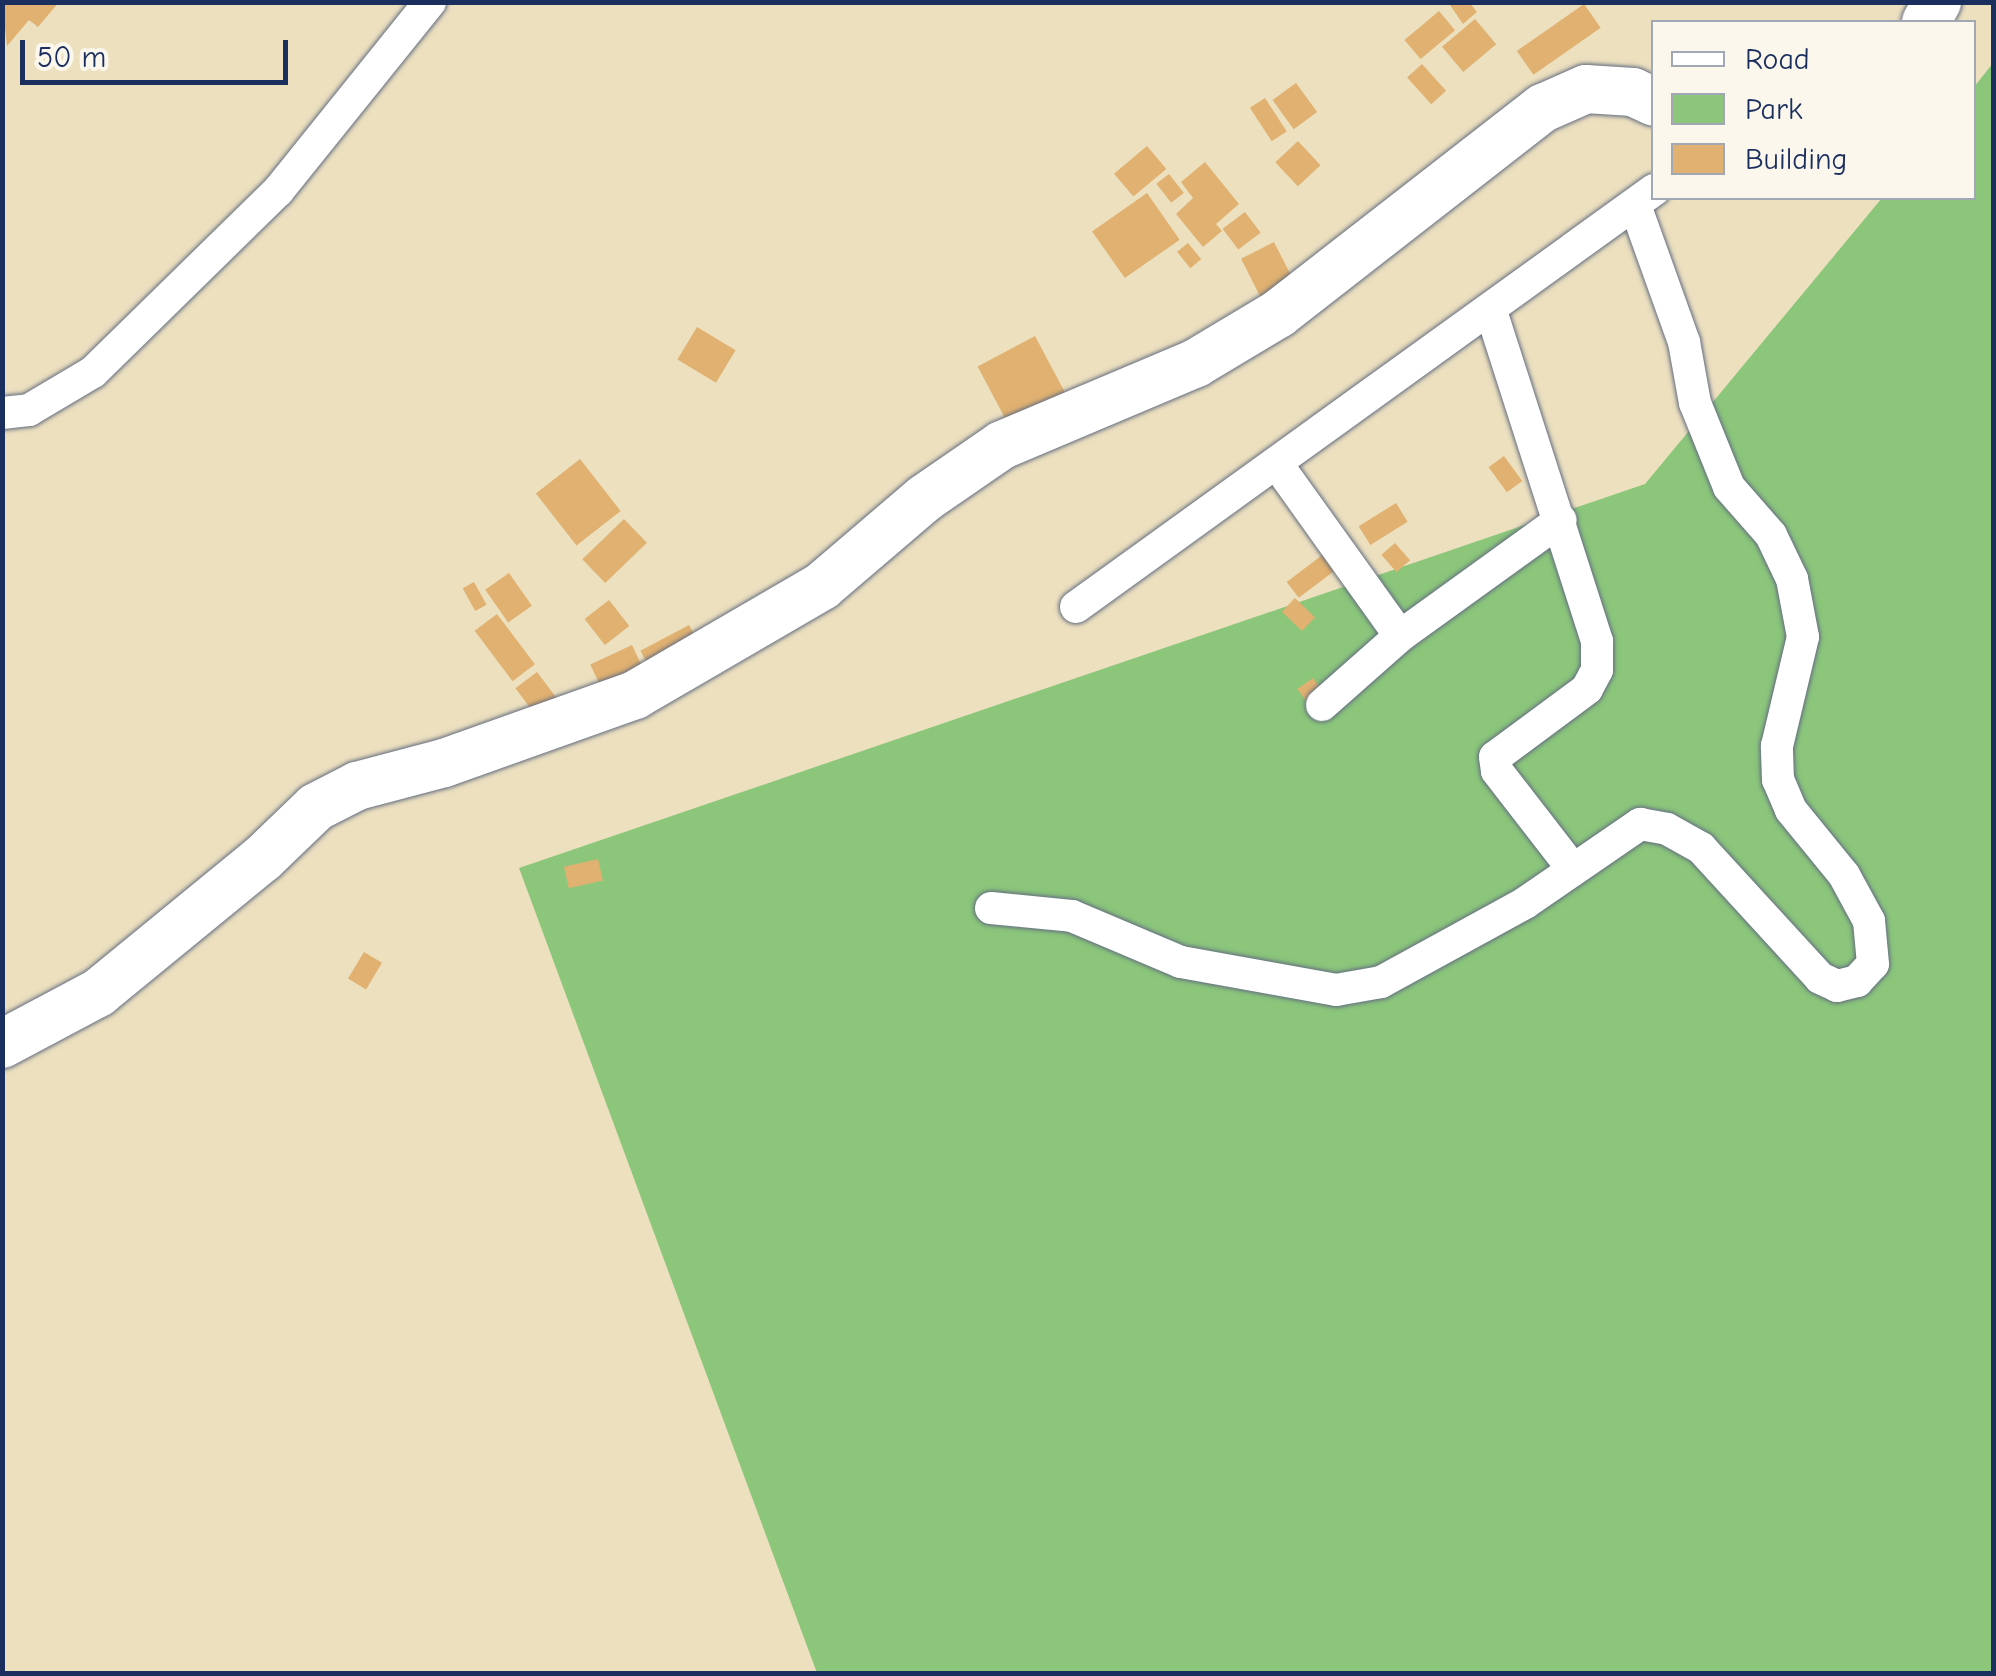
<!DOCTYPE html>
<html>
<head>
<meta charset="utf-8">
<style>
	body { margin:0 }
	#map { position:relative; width:1996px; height:1676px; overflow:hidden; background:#ece0bf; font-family:"Comic Neue",sans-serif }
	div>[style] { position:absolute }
	.green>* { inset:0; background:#8bc67b }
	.building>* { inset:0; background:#e0b170; transform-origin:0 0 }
	.roads { filter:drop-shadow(0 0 2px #646d80) drop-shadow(0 0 2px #646d80) }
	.minor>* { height:32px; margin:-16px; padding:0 16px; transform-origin:16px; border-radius:16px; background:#fff }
	.secondary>* { height:48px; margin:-24px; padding:0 24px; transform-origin:24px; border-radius:24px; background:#fff }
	span { translate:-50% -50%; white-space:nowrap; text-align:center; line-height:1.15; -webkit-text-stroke:9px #fbf7ec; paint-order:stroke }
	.frame { position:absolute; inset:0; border:5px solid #1b2f5e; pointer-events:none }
	.legend { position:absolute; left:1651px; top:20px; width:325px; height:180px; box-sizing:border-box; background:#fbf7ec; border:2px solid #a1a7b3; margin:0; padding:12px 18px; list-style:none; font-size:30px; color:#1b2f5e }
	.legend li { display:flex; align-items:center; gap:20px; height:50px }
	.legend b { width:50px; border:2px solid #a1a7b3 }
	.scale { position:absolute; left:20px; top:40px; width:268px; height:45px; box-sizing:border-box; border:5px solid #1b2f5e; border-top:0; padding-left:12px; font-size:30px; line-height:35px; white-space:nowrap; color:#1b2f5e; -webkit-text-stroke:8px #fbf7ec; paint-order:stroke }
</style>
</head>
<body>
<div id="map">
	<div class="green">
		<div style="clip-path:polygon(1993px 63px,1993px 1673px,817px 1673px,519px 868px,1645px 484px,1882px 198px,1974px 198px,1974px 87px)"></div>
	</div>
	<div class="building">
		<div style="clip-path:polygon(2px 2px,59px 2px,38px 27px,29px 20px,7px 46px)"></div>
		<div style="clip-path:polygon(1448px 2px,1469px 2px,1477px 12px,1463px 24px)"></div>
		<div style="left:1584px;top:4px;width:29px;height:82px;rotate:55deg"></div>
		<div style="left:1439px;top:11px;width:25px;height:45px;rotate:50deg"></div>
		<div style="left:1475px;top:19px;width:33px;height:43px;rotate:50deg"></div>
		<div style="left:1422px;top:64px;width:36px;height:20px;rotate:48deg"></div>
		<div style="left:1296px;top:83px;width:36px;height:29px;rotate:54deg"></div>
		<div style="left:1265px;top:98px;width:40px;height:18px;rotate:57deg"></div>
		<div style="left:1298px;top:141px;width:33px;height:31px;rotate:47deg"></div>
		<div style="left:1147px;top:146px;width:30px;height:43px;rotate:50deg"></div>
		<div style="clip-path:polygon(1205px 162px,1239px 204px,1216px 224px,1222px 231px,1203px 247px,1176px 214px,1193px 198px,1181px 182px)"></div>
		<div style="left:1169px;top:174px;width:24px;height:16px;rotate:52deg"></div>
		<div style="left:1147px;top:193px;width:57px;height:67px;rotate:55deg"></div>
		<div style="left:1245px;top:212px;width:26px;height:28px;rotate:53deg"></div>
		<div style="left:1274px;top:242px;width:45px;height:37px;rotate:63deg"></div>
		<div style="left:1188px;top:243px;width:21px;height:14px;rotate:51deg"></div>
		<div style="left:697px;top:327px;width:45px;height:38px;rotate:31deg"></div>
		<div style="left:1035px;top:336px;width:67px;height:65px;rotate:62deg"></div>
		<div style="left:1504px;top:456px;width:31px;height:19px;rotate:54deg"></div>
		<div style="left:580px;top:459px;width:66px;height:56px;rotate:52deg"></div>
		<div style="left:1396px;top:503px;width:22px;height:44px;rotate:58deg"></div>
		<div style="left:624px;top:519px;width:33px;height:58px;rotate:46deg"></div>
		<div style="left:1395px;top:543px;width:23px;height:18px;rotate:49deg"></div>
		<div style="left:1325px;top:553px;width:20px;height:48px;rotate:53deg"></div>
		<div style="left:509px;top:573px;width:40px;height:29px;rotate:55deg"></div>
		<div style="left:474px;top:582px;width:26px;height:13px;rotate:61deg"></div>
		<div style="left:1295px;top:598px;width:28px;height:19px;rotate:44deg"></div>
		<div style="left:609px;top:600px;width:33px;height:31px;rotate:52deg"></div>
		<div style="left:497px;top:614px;width:63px;height:28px;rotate:53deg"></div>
		<div style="left:689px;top:625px;width:19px;height:55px;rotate:62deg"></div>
		<div style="left:632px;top:645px;width:31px;height:46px;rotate:65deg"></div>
		<div style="left:537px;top:672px;width:44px;height:27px;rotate:53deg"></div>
		<div style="left:1313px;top:678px;width:16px;height:19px;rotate:55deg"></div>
		<div style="left:598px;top:859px;width:22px;height:35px;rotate:77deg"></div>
		<div style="left:364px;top:952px;width:21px;height:31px;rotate:31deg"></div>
	</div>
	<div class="roads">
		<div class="minor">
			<div style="left:1491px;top:311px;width:347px;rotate:72.2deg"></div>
			<div style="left:1597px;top:641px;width:29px;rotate:90deg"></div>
			<div style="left:1597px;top:670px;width:21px;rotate:118deg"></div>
			<div style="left:1587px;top:689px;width:114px;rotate:143.5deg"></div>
			<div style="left:1495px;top:757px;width:14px;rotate:82deg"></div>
			<div style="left:1497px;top:771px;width:123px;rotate:52.3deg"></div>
			<div style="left:2px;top:413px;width:27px;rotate:-6deg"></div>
			<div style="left:29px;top:410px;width:74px;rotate:-30.7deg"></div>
			<div style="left:93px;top:372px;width:259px;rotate:-44.4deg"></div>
			<div style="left:278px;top:191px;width:243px;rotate:-51.2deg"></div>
			<div style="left:1277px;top:464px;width:211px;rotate:54.4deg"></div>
			<div style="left:1076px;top:607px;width:713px;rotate:-35.81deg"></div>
			<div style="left:1322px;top:705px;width:104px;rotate:-41.5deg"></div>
			<div style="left:1400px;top:636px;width:198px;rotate:-35.8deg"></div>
			<div style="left:991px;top:908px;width:81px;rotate:5.6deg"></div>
			<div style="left:1072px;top:916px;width:118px;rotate:22.9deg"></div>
			<div style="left:1181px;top:962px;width:158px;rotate:10.2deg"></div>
			<div style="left:1336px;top:990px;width:46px;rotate:-10.1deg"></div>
			<div style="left:1381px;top:982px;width:164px;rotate:-28.7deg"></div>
			<div style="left:1525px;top:903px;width:140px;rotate:-34.5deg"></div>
			<div style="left:1640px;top:824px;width:27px;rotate:10deg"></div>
			<div style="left:1667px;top:829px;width:39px;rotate:29deg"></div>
			<div style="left:1701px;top:848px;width:176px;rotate:47.5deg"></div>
			<div style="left:1820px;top:978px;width:19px;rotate:25deg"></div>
			<div style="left:1837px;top:986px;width:21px;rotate:-14deg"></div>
			<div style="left:1857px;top:981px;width:23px;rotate:-47deg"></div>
			<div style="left:1873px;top:964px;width:43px;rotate:-95.3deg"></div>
			<div style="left:1869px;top:921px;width:52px;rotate:-118.5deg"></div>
			<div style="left:1844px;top:875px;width:84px;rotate:-129.2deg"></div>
			<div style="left:1791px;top:810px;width:33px;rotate:-113deg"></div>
			<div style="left:1778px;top:780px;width:34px;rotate:-92deg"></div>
			<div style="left:1777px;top:746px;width:112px;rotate:-76.6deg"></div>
			<div style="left:1803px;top:637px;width:59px;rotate:-100.7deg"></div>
			<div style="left:1792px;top:579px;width:49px;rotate:-115.5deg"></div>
			<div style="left:1771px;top:535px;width:64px;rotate:-131.2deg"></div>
			<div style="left:1729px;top:487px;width:91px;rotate:-112deg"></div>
			<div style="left:1695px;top:403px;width:62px;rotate:-100.2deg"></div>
			<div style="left:1684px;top:342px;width:142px;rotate:-109.7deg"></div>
		</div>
		<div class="secondary">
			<div style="left:1926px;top:22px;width:23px;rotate:-61deg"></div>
			<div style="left:2px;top:1044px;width:109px;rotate:-28deg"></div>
			<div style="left:98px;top:993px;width:212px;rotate:-39.3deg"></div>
			<div style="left:262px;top:859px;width:75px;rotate:-43.9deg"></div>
			<div style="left:316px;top:807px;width:46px;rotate:-27.1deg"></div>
			<div style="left:357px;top:786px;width:90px;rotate:-14.8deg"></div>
			<div style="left:444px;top:763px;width:203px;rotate:-19.6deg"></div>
			<div style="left:635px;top:695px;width:216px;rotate:-30.2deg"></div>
			<div style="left:822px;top:586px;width:135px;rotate:-40.5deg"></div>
			<div style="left:925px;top:498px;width:93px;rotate:-34.5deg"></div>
			<div style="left:1002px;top:445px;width:211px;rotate:-22.9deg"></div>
			<div style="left:1196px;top:363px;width:96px;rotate:-30.9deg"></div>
			<div style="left:1278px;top:314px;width:336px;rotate:-37.9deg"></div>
			<div style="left:1543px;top:108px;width:47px;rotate:-23.8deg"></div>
			<div style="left:1586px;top:89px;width:47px;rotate:3.7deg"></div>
			<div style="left:1633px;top:92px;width:23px;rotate:25deg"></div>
		</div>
	</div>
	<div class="frame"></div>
	<ul class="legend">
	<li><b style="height:12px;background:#fff"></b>Road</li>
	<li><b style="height:28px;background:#8bc67b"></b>Park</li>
	<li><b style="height:28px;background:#e0b170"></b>Building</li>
	</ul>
	<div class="scale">50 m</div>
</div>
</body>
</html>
